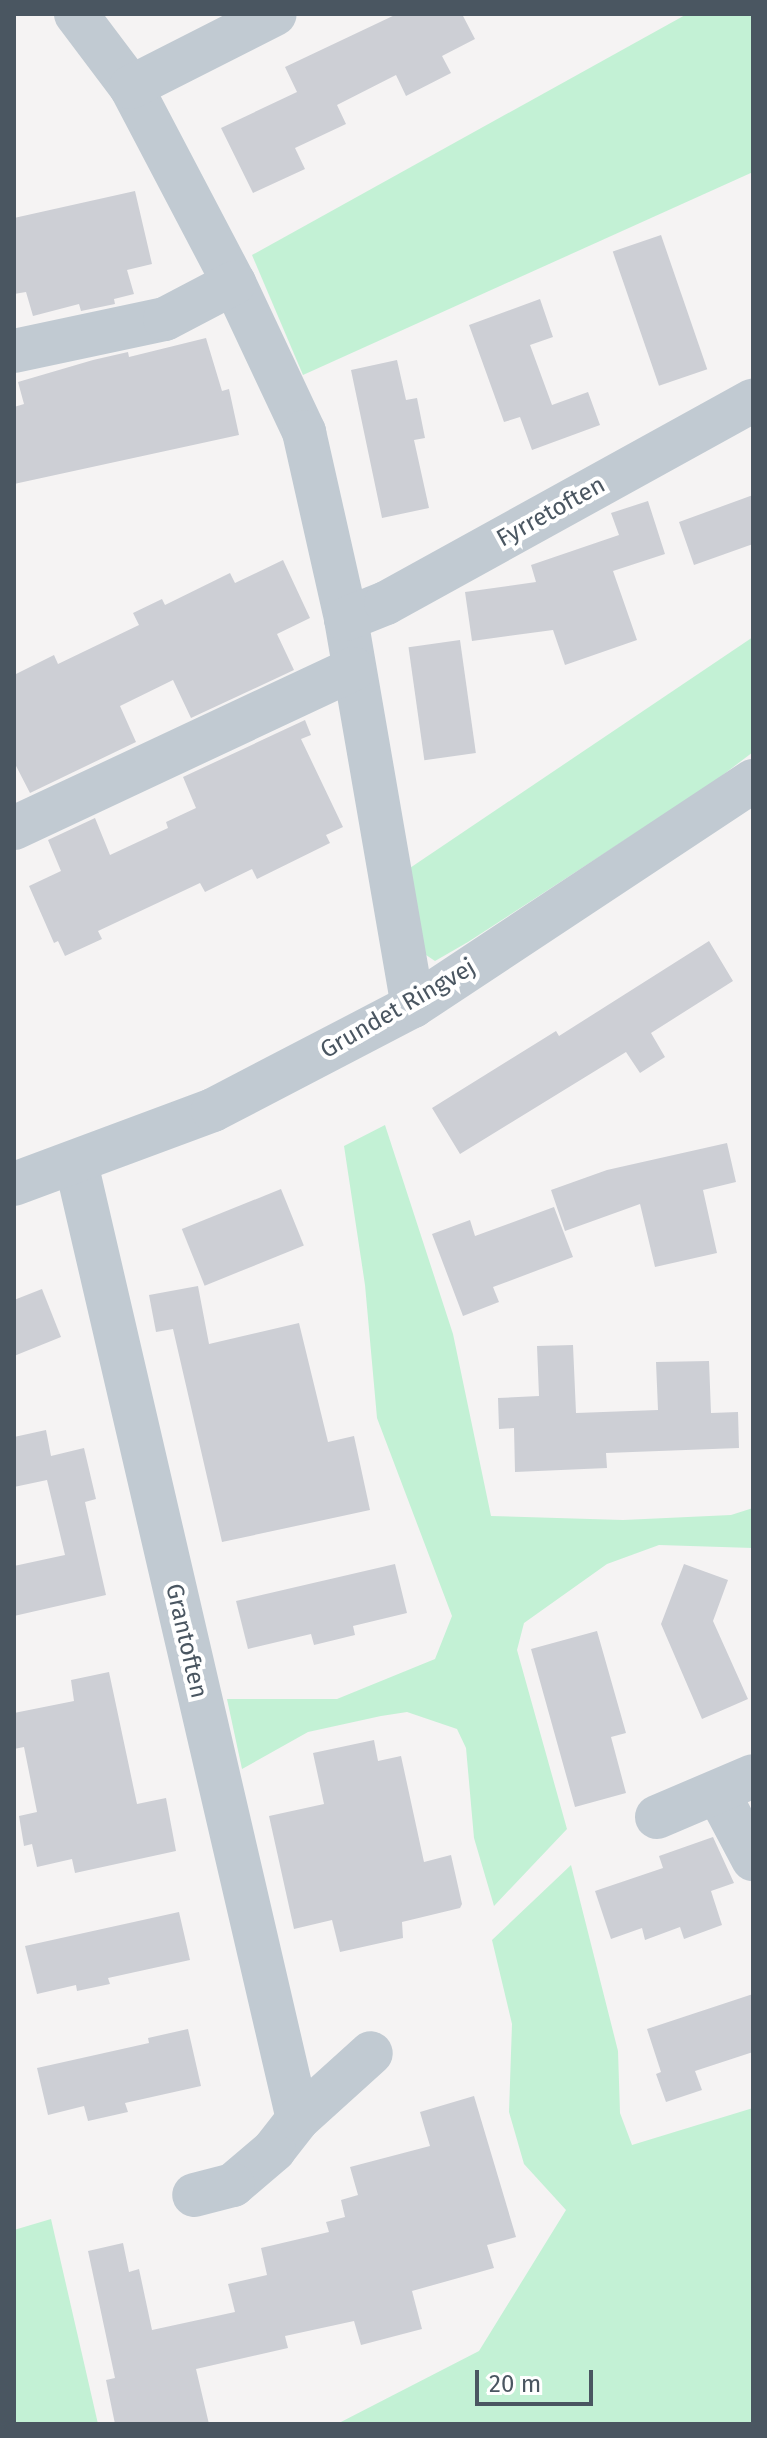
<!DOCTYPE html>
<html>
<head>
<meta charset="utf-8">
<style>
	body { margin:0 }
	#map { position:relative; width:767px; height:2438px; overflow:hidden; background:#f5f3f3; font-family:"Fira Sans",sans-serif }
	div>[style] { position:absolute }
	.green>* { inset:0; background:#c3f1d5 }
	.building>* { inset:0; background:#cdcfd5; transform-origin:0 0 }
	.street>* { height:44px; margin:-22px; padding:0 22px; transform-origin:22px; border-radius:22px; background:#c1cad2 }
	span { translate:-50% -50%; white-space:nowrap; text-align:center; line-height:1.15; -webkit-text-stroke:8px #fff; paint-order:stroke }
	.street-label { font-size:24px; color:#4a5661 }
	.frame { position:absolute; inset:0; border:16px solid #4a5661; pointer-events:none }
	.scale { position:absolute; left:475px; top:2370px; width:118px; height:36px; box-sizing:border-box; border:4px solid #4a5661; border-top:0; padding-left:10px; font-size:24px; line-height:28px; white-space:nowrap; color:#4a5661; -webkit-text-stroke:6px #fff; paint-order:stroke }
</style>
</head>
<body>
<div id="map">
	<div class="green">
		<div style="clip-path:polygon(687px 14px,753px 14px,753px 172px,303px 375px,252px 255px)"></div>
		<div style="clip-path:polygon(753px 637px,753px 752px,711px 784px,468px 942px,435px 961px,417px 949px,401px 874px)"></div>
		<div style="clip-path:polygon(385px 1125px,453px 1334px,491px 1516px,623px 1520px,731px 1515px,753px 1508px,753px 1548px,659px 1545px,607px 1564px,524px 1623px,517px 1650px,567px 1829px,494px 1906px,474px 1838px,466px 1748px,457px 1729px,407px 1712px,381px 1716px,308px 1732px,242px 1769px,227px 1699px,337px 1699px,435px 1659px,452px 1616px,377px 1418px,365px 1285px,344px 1146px)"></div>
		<div style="clip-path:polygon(571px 1865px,618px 2051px,620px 2113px,632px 2145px,753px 2108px,753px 2424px,337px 2424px,479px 2351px,566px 2210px,524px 2164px,509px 2112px,512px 2024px,492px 1940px)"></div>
		<div style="clip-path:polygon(51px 2219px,98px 2424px,14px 2424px,14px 2230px)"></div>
	</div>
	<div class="building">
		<div style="clip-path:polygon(397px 14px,462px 14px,475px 39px,442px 56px,451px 73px,406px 96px,396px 75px,337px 105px,346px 124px,295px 148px,305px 169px,253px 193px,221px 128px,297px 92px,285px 67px)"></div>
		<div style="clip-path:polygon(135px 191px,152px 264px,127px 270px,134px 294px,114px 299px,115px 304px,81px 311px,79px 304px,33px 316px,26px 292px,14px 294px,14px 218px)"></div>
		<div style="left:661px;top:235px;width:142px;height:51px;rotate:71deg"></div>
		<div style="clip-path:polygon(540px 299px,553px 337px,530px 345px,552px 405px,588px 392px,600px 425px,532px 450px,520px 417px,504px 422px,469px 325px)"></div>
		<div style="clip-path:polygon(206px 338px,222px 391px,229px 389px,239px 435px,14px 484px,14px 407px,24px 404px,18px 382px,93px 360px,128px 352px,129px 357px)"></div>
		<div style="clip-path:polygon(397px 360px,406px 400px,417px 398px,425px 438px,414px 440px,429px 508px,382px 518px,351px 370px)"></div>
		<div style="clip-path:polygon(753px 495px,753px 544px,694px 565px,679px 522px)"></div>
		<div style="clip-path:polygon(648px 501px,665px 554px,613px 571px,637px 640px,565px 665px,553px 630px,472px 641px,465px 592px,536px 582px,531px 565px,619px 535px,611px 513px)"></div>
		<div style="clip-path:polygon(283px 560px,310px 618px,277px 634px,294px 670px,191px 718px,173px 680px,120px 706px,136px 742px,30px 793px,14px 762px,14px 675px,54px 655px,58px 664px,139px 625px,133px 613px,162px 599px,165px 605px,230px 573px,235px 583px)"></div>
		<div style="left:460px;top:640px;width:114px;height:52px;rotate:82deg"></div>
		<div style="clip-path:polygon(305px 720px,311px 735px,301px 739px,343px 827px,326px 835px,330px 843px,257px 879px,252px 869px,205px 892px,200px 883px,98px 931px,102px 939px,65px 956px,58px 941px,54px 943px,29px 886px,61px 871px,48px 840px,95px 818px,110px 855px,168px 828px,166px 822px,196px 808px,183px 777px)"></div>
		<div style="clip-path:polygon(709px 941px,733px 981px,651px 1033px,665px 1057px,640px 1073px,626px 1052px,460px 1154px,432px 1108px,556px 1031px,559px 1036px)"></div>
		<div style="clip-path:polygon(727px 1143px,736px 1182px,703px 1190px,717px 1253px,655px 1267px,640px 1204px,565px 1231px,551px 1190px,607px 1170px)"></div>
		<div style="left:281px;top:1189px;width:61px;height:107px;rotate:68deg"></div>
		<div style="clip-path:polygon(554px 1207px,573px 1257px,493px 1287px,499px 1302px,463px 1316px,432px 1234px,470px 1220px,475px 1236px)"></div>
		<div style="clip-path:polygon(198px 1286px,209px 1344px,299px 1323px,328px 1442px,354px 1436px,370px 1510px,222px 1542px,173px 1329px,156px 1332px,149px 1295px)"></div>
		<div style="clip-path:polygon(42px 1289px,61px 1337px,14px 1356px,14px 1300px)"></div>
		<div style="clip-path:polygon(573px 1345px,576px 1413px,658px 1410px,656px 1362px,709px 1361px,711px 1413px,738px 1412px,739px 1448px,606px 1453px,607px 1468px,515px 1472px,514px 1428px,499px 1429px,498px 1398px,539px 1396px,537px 1346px)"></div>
		<div style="clip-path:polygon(46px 1430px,51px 1456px,84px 1448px,96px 1499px,85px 1502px,106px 1595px,14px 1616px,14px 1566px,65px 1555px,47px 1480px,14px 1487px,14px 1437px)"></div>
		<div style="clip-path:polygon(395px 1564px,407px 1613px,353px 1626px,355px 1635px,314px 1645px,311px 1634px,248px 1649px,236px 1601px)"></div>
		<div style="clip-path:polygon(684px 1564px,728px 1580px,713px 1621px,748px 1699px,702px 1719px,661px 1624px)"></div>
		<div style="clip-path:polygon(597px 1631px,626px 1733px,611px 1737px,626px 1793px,575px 1807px,531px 1649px)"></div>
		<div style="clip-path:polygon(109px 1672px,137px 1804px,166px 1798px,176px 1851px,75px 1873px,72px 1859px,37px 1867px,32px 1844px,24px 1846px,19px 1816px,37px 1812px,24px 1747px,14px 1749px,14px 1713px,74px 1701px,71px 1680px)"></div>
		<div style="clip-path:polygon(374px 1740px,378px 1761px,401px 1756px,424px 1862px,451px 1855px,462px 1904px,460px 1908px,402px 1922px,403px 1938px,340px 1952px,332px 1920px,294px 1929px,269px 1816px,324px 1804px,313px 1753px)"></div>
		<div style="clip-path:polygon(713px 1837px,734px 1883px,711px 1891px,722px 1925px,684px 1939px,680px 1927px,645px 1940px,642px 1928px,611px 1939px,595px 1891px,663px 1868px,659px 1856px)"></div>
		<div style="clip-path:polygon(179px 1912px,190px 1960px,108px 1978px,110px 1984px,77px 1991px,76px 1985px,37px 1994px,25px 1946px)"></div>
		<div style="clip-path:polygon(753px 1994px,753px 2052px,695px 2071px,702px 2090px,666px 2102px,656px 2074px,661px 2072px,647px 2029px)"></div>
		<div style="clip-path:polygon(188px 2029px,201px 2086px,125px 2103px,128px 2112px,88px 2121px,84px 2106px,48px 2115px,37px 2068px,149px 2043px,148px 2038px)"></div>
		<div style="clip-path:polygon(474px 2096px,516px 2237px,487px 2245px,494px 2268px,412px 2291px,422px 2329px,361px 2345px,354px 2321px,285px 2336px,288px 2348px,196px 2369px,209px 2424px,115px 2424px,106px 2380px,115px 2378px,88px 2251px,123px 2243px,129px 2272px,139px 2269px,152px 2330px,235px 2312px,228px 2284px,267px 2275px,261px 2248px,329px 2232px,326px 2222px,345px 2217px,341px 2200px,358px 2195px,350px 2167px,430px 2146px,420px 2112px)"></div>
	</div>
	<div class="street">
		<div style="left:76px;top:14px;width:91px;rotate:53deg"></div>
		<div style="left:131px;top:87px;width:221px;rotate:62.3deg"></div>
		<div style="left:234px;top:283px;width:165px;rotate:64.8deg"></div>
		<div style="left:304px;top:432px;width:192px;rotate:77.3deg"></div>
		<div style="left:346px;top:619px;width:393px;rotate:80.2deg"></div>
		<div style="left:131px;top:87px;width:161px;rotate:-26.9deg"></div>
		<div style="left:14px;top:351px;width:154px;rotate:-12deg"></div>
		<div style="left:165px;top:319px;width:78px;rotate:-27.6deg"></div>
		<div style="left:346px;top:619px;width:43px;rotate:-21.8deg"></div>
		<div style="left:386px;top:603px;width:419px;rotate:-28.9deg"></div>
		<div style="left:14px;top:828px;width:375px;rotate:-25.1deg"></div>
		<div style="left:76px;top:1163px;width:981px;rotate:76.93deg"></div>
		<div style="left:298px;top:2119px;width:39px;rotate:128deg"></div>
		<div style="left:274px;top:2150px;width:54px;rotate:139.5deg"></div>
		<div style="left:233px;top:2185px;width:40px;rotate:165.6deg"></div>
		<div style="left:14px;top:1184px;width:212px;rotate:-20.4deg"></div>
		<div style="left:213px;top:1110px;width:225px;rotate:-27.5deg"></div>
		<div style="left:413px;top:1006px;width:408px;rotate:-33.5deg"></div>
		<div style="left:718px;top:1793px;width:75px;rotate:62.1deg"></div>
		<div style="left:657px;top:1817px;width:104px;rotate:-23.1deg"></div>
		<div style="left:298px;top:2119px;width:98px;rotate:-42.1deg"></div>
	</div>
	<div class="street-label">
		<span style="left:551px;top:512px;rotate:-29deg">Fyrretoften</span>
		<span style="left:398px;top:1009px;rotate:-30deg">Grundet Ringvej</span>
		<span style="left:186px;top:1641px;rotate:77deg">Grantoften</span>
	</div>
	<div class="frame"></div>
	<div class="scale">20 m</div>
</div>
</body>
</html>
